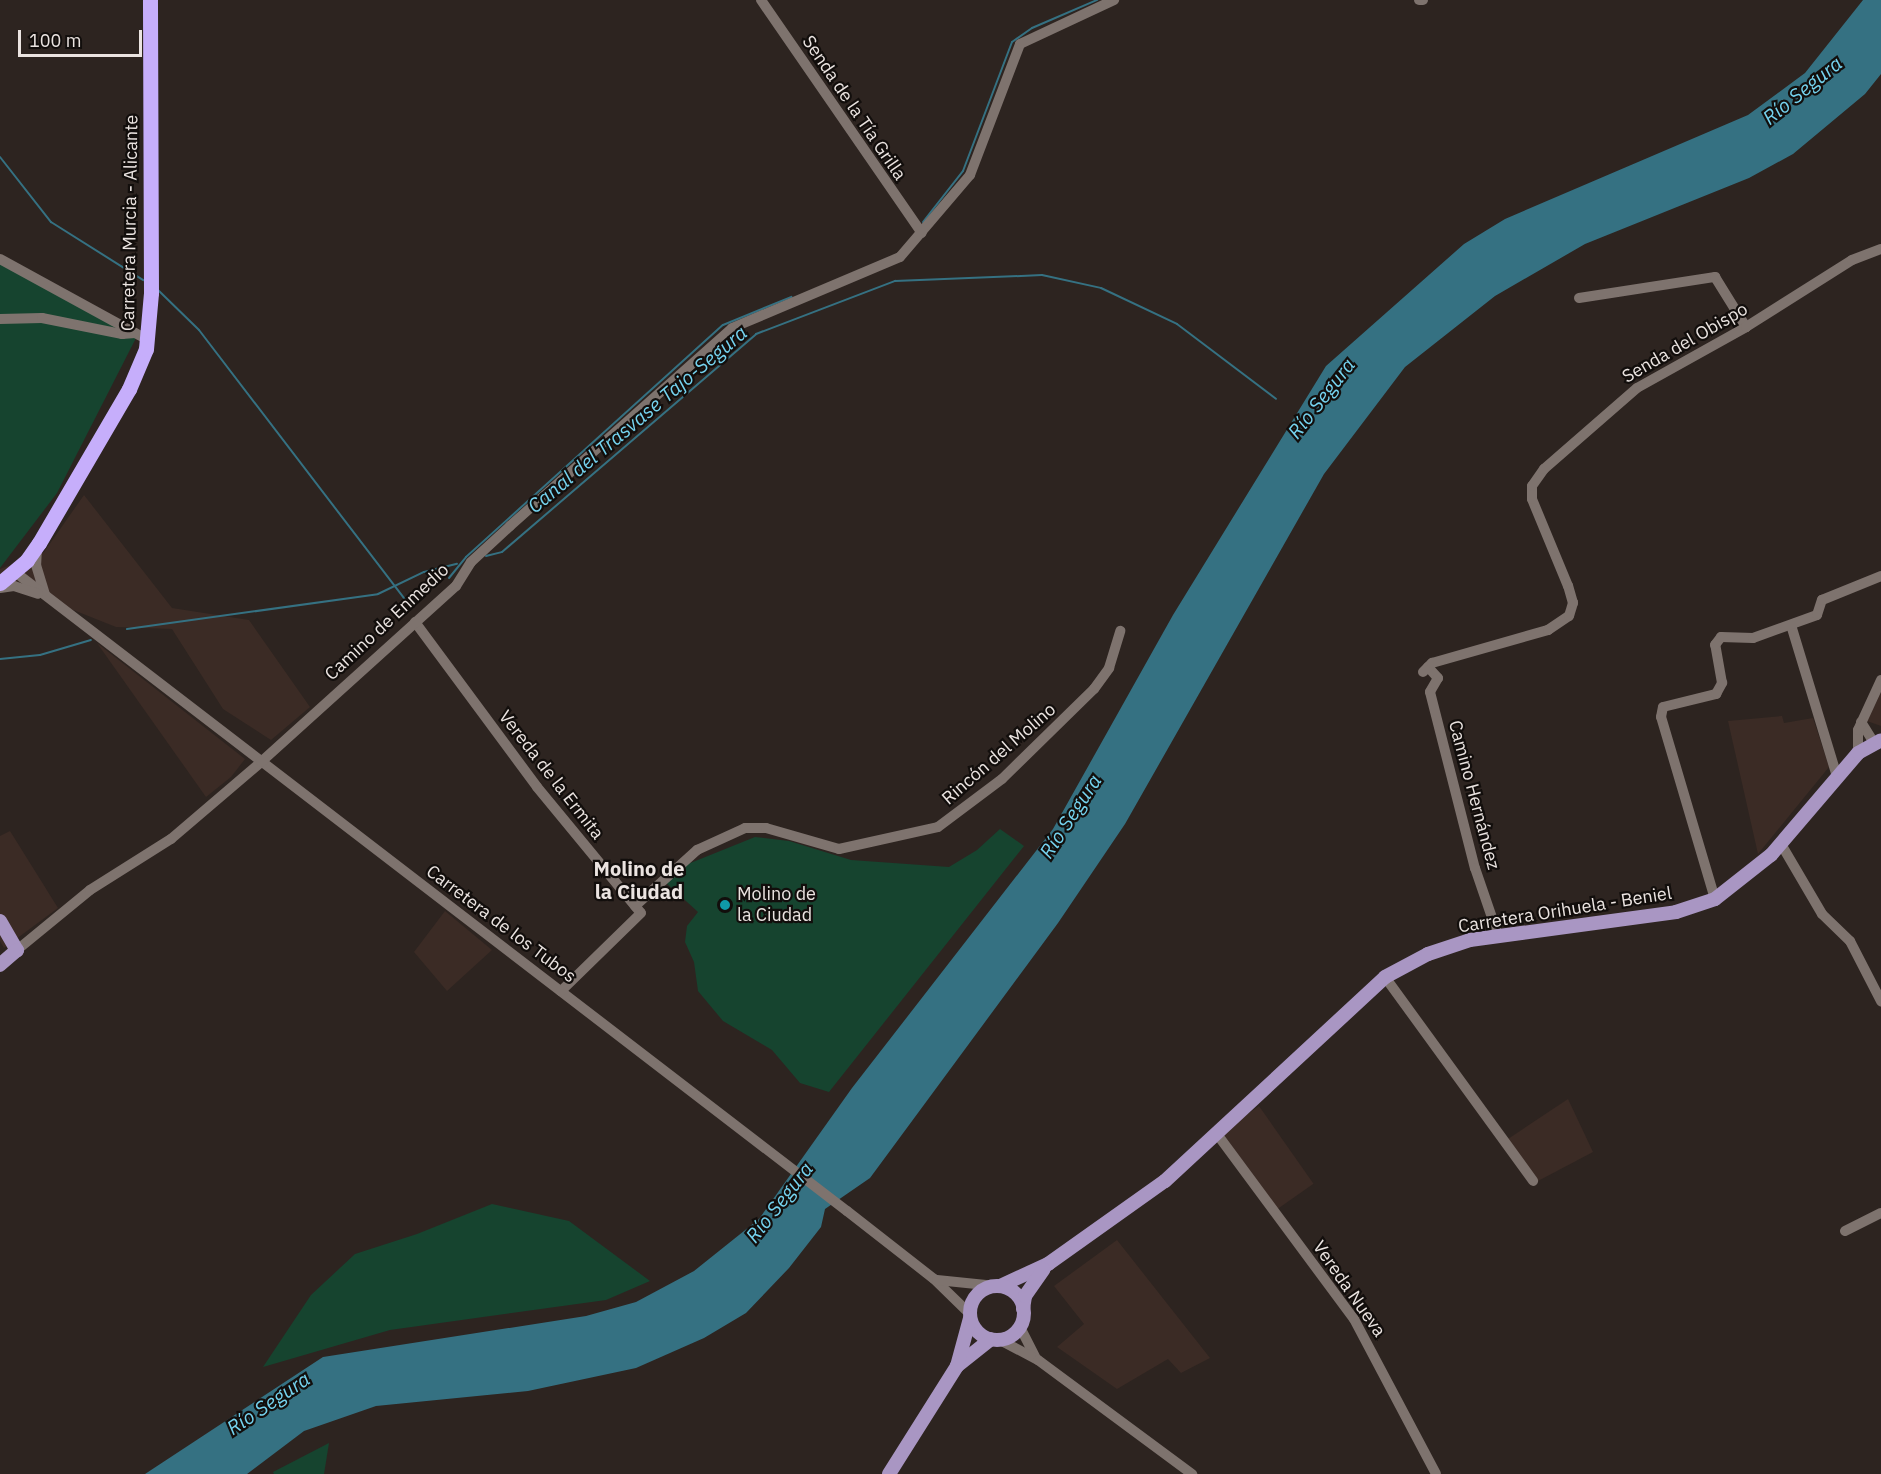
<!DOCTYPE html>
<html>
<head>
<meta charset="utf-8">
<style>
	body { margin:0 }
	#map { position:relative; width:1881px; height:1474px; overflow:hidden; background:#2d2420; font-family:"IBM Plex Sans",sans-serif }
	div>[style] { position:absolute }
	.built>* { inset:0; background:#3b2b25; transform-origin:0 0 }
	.green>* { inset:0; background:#16442f }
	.water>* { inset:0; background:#357182 }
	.stream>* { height:2px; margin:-1px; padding:0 1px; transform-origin:1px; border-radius:1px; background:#357182 }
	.minor>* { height:10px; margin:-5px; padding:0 5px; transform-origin:5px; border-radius:5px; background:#7e736e }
	.major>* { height:14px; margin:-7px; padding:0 7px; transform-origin:7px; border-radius:7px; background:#a996c3 }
	.major>.ring { margin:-7px; padding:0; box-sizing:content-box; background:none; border:14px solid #a996c3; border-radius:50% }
	.highway>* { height:15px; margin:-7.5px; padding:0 7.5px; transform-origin:7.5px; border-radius:7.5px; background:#c6aefb }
	.dots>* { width:16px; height:16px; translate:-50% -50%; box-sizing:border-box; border:3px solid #120e0c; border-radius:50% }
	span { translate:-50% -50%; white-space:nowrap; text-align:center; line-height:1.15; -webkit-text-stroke:4.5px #120e0c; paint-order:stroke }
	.street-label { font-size:18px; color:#ebe4e1 }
	.poi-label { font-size:18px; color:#ebe4e1 }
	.left { translate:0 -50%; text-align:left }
	.water-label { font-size:20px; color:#75d3ef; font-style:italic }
	.neighbourhood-label { font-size:20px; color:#ebe4e1; font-weight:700 }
	.scale { position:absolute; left:18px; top:30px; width:124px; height:27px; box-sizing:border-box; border:3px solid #ebe4e1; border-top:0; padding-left:8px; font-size:18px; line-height:21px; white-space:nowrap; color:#ebe4e1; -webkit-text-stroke:4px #120e0c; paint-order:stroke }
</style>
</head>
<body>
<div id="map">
	<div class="built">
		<div style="clip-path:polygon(84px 495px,172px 608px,249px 620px,310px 707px,271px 740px,223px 709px,172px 629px,116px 627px,18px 588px,0 590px,0 569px,44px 552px)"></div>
		<div style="clip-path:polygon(97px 643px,245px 759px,231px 777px,206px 797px)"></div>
		<div style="clip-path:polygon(1881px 692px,1881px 726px,1867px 721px)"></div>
		<div style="clip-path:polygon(1782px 716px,1784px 723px,1813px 718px,1829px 767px,1758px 854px,1728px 721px)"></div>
		<div style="clip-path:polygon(10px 831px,58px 908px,4px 948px,0 941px,0 836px)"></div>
		<div style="clip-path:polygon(445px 911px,492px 950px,447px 991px,414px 952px)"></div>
		<div style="clip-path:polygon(1568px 1099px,1593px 1152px,1538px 1181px,1508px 1139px)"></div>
		<div style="left:1259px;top:1106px;width:95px;height:47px;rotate:55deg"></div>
		<div style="clip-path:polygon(1117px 1240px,1210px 1358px,1181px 1373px,1168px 1359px,1117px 1389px,1057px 1347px,1084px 1324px,1054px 1286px)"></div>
	</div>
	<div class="green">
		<div style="clip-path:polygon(0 263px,136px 338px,57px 493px,0 568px)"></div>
		<div style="clip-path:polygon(1000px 829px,1024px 846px,829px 1092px,800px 1083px,772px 1050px,723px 1021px,698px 991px,694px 962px,685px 942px,687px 926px,698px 912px,664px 881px,683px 866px,755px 837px,789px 841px,851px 860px,949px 867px,977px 850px)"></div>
		<div style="clip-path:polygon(492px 1204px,569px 1221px,650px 1281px,606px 1300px,390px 1330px,263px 1367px,311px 1295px,355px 1254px,417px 1234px)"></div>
		<div style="clip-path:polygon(329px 1443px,324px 1474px,274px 1474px,273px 1472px)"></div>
	</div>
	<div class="water">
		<div style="clip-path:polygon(1863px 0,1881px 0,1881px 74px,1865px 94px,1793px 154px,1749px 178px,1585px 244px,1495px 296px,1405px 367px,1324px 474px,1125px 824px,1058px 923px,870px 1178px,825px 1209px,821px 1227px,789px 1268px,746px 1313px,704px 1338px,636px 1368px,528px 1391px,376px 1406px,304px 1431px,247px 1474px,145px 1474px,323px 1357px,586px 1316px,636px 1302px,694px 1271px,759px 1219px,852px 1088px,1053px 829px,1173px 615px,1326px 366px,1464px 244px,1505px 219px,1748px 115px,1805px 73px)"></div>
	</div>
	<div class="stream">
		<div style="left:0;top:157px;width:83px;rotate:51.9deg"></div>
		<div style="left:51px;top:222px;width:109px;rotate:32.2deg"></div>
		<div style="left:923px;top:222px;width:65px;rotate:-51.9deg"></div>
		<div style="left:963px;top:171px;width:138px;rotate:-69.2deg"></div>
		<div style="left:1012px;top:42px;width:24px;rotate:-35deg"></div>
		<div style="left:1032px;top:28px;width:71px;rotate:-23.3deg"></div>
		<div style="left:158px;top:290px;width:57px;rotate:44.3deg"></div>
		<div style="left:199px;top:330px;width:347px;rotate:52.6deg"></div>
		<div style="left:486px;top:556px;width:16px;rotate:-14deg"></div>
		<div style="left:502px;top:552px;width:335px;rotate:-40.6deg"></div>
		<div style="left:756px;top:334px;width:149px;rotate:-20.9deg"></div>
		<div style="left:895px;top:281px;width:147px;rotate:-2.3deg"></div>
		<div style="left:1042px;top:275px;width:60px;rotate:12.4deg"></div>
		<div style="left:1101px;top:288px;width:84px;rotate:25.3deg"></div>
		<div style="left:1177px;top:324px;width:124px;rotate:37.1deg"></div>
		<div style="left:449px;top:578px;width:27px;rotate:-51deg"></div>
		<div style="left:466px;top:557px;width:346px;rotate:-42.1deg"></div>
		<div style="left:723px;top:325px;width:74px;rotate:-22.4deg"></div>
		<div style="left:127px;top:629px;width:253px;rotate:-7.9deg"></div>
		<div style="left:378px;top:594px;width:51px;rotate:-25.6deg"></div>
		<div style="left:424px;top:572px;width:34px;rotate:-14deg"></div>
		<div style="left:0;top:659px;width:40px;rotate:-5.7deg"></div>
		<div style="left:40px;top:655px;width:53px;rotate:-16.4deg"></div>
	</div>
	<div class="minor">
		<div style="left:761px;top:0;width:283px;rotate:55.4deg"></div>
		<div style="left:1419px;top:0;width:4px"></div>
		<div style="left:0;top:259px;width:169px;rotate:28.7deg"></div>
		<div style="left:1579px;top:298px;width:138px;rotate:-8.8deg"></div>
		<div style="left:1715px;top:277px;width:59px;rotate:58.2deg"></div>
		<div style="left:0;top:319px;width:42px;rotate:-1.4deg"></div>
		<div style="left:42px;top:318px;width:82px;rotate:11.3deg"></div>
		<div style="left:122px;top:334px;width:13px;rotate:-4deg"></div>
		<div style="left:37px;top:548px;width:17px;rotate:93deg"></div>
		<div style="left:36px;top:565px;width:30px;rotate:73deg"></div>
		<div style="left:15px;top:572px;width:1049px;rotate:37.53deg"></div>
		<div style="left:847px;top:1211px;width:110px;rotate:38deg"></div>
		<div style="left:934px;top:1279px;width:50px;rotate:44.2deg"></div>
		<div style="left:0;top:588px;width:14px;rotate:-8deg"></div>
		<div style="left:14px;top:586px;width:25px;rotate:18deg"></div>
		<div style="left:415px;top:622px;width:205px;rotate:53.5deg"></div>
		<div style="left:537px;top:787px;width:163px;rotate:50.5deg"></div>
		<div style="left:641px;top:913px;width:112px;rotate:135.7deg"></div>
		<div style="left:1791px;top:625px;width:158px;rotate:73.1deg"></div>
		<div style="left:1428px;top:667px;width:15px;rotate:48deg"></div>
		<div style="left:1438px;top:678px;width:16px;rotate:120deg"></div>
		<div style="left:1430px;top:692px;width:182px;rotate:75.7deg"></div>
		<div style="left:1475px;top:868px;width:71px;rotate:71.1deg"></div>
		<div style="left:1423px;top:672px;width:13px;rotate:-45deg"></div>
		<div style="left:1432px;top:663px;width:121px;rotate:-15.9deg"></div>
		<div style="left:1548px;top:630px;width:25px;rotate:-34deg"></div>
		<div style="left:1569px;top:616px;width:14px;rotate:-73deg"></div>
		<div style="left:1573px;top:603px;width:18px;rotate:-106deg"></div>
		<div style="left:1568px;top:586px;width:94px;rotate:-112.5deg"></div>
		<div style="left:1532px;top:499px;width:13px;rotate:-90deg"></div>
		<div style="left:1532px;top:486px;width:21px;rotate:-55deg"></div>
		<div style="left:1544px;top:469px;width:123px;rotate:-41.1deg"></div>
		<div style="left:1637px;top:388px;width:125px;rotate:-29.2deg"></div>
		<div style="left:1746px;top:327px;width:125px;rotate:-32.3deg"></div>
		<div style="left:1852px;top:260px;width:31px;rotate:-21deg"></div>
		<div style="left:1861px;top:722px;width:25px;rotate:58deg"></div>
		<div style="left:1858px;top:753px;width:23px;rotate:-90deg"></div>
		<div style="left:1858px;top:730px;width:55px;rotate:-65.3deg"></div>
		<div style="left:1781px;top:844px;width:81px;rotate:59.6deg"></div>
		<div style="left:1822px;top:914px;width:39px;rotate:44deg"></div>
		<div style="left:1850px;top:941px;width:68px;rotate:62.7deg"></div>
		<div style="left:1715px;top:899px;width:190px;rotate:-106.5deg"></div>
		<div style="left:1661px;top:717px;width:10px;rotate:-79deg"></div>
		<div style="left:1663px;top:707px;width:55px;rotate:-13.8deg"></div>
		<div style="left:1716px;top:694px;width:13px;rotate:-61deg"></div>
		<div style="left:1722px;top:683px;width:39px;rotate:-100deg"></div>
		<div style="left:1715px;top:645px;width:10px;rotate:-53deg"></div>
		<div style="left:1721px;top:637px;width:32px;rotate:2deg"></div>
		<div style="left:1753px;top:638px;width:68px;rotate:-19.8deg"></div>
		<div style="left:1817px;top:615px;width:16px;rotate:-72deg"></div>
		<div style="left:1822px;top:600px;width:64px;rotate:-22.1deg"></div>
		<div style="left:635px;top:906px;width:84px;rotate:-42.1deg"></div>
		<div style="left:697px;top:850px;width:53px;rotate:-24.6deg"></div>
		<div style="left:745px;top:828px;width:21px"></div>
		<div style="left:766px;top:828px;width:76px;rotate:16deg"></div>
		<div style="left:839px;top:849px;width:101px;rotate:-12.5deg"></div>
		<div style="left:938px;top:827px;width:80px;rotate:-36.9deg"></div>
		<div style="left:1002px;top:779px;width:129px;rotate:-44.4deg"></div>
		<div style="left:1094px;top:689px;width:26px;rotate:-54deg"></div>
		<div style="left:1109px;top:668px;width:39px;rotate:-73deg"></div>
		<div style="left:17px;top:950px;width:94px;rotate:-39.4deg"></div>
		<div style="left:90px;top:890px;width:96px;rotate:-32.2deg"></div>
		<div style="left:171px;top:839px;width:118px;rotate:-40.5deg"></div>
		<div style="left:261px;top:762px;width:263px;rotate:-42.1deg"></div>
		<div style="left:456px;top:586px;width:28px;rotate:-58deg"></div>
		<div style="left:471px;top:562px;width:53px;rotate:-42.7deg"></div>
		<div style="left:510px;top:526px;width:297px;rotate:-41.7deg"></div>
		<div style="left:732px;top:328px;width:182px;rotate:-22.9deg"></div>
		<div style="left:900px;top:257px;width:108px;rotate:-49.5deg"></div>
		<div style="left:970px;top:175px;width:140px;rotate:-69.1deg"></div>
		<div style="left:1020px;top:44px;width:104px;rotate:-25.1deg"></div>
		<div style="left:1385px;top:977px;width:252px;rotate:54deg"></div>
		<div style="left:1217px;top:1134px;width:230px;rotate:53.5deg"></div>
		<div style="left:1354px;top:1319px;width:175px;rotate:62.1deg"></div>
		<div style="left:1845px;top:1231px;width:40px;rotate:-26.6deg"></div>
		<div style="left:937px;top:1280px;width:59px;rotate:5.8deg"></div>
		<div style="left:1020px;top:1327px;width:35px;rotate:63deg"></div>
		<div style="left:1000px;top:1340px;width:43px;rotate:27.8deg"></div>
		<div style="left:1038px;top:1360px;width:192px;rotate:36.5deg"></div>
	</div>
	<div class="major">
		<div style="left:0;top:921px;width:34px;rotate:60deg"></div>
		<div style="left:17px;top:950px;width:23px;rotate:139deg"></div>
		<div style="left:1000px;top:1286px;width:53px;rotate:-24.6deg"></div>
		<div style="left:1048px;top:1264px;width:143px;rotate:-35.4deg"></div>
		<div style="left:1165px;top:1181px;width:300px;rotate:-42.8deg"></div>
		<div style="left:1385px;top:977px;width:49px;rotate:-28.1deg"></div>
		<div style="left:1428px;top:954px;width:44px;rotate:-18.4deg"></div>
		<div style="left:1470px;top:940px;width:208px;rotate:-7.7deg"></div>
		<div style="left:1676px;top:912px;width:41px;rotate:-18.4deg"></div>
		<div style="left:1715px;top:899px;width:71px;rotate:-38.2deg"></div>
		<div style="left:1771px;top:855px;width:134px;rotate:-49.5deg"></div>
		<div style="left:1858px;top:753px;width:26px;rotate:-29deg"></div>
		<div class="ring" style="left:970px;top:1286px;width:40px;height:40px"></div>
		<div style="left:1023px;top:1309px;width:13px;rotate:-81deg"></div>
		<div style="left:1025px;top:1296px;width:32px;rotate:-55deg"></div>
		<div style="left:957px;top:1366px;width:43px;rotate:-38.5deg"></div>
		<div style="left:889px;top:1474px;width:128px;rotate:-57.8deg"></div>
		<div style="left:957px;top:1366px;width:50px;rotate:-74.8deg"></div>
	</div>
	<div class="highway">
		<div style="left:0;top:583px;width:35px;rotate:-40deg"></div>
		<div style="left:27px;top:560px;width:21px;rotate:-55deg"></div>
		<div style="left:39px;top:543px;width:178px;rotate:-59.7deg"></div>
		<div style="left:129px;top:389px;width:43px;rotate:-67deg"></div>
		<div style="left:146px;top:349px;width:56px;rotate:-84.9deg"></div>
		<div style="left:151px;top:293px;width:293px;rotate:-90.2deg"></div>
	</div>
	<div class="dots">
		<div style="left:725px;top:905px;background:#0f9aa8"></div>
	</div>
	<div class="street-label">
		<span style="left:854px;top:108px;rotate:56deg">Senda de la Tía Grilla</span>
		<span style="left:130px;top:223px;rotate:-89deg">Carretera Murcia - Alicante</span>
		<span style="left:1685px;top:343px;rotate:-30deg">Senda del Obispo</span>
		<span style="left:387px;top:622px;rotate:-43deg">Camino de Enmedio</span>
		<span style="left:999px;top:754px;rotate:-41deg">Rincón del Molino</span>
		<span style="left:551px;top:775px;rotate:52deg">Vereda de la Ermita</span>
		<span style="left:1474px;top:795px;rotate:75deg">Camino Hernández</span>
		<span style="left:1565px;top:910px;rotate:-9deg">Carretera Orihuela - Beniel</span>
		<span style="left:501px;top:924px;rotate:37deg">Carretera de los Tubos</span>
		<span style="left:1349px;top:1289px;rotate:55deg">Vereda Nueva</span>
	</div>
	<div class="poi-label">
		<span class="left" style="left:737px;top:905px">Molino de<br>la Ciudad</span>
	</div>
	<div class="water-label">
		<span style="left:1802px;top:90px;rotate:-39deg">Río Segura</span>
		<span style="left:1321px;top:398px;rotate:-52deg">Río Segura</span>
		<span style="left:637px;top:419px;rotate:-40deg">Canal del Trasvase Tajo-Segura</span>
		<span style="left:1070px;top:816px;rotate:-57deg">Río Segura</span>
		<span style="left:779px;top:1202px;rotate:-52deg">Río Segura</span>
		<span style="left:268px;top:1403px;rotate:-34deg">Río Segura</span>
	</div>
	<div class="neighbourhood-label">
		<span style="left:639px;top:880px">Molino de<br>la Ciudad</span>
	</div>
	<div class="scale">100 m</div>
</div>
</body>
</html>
